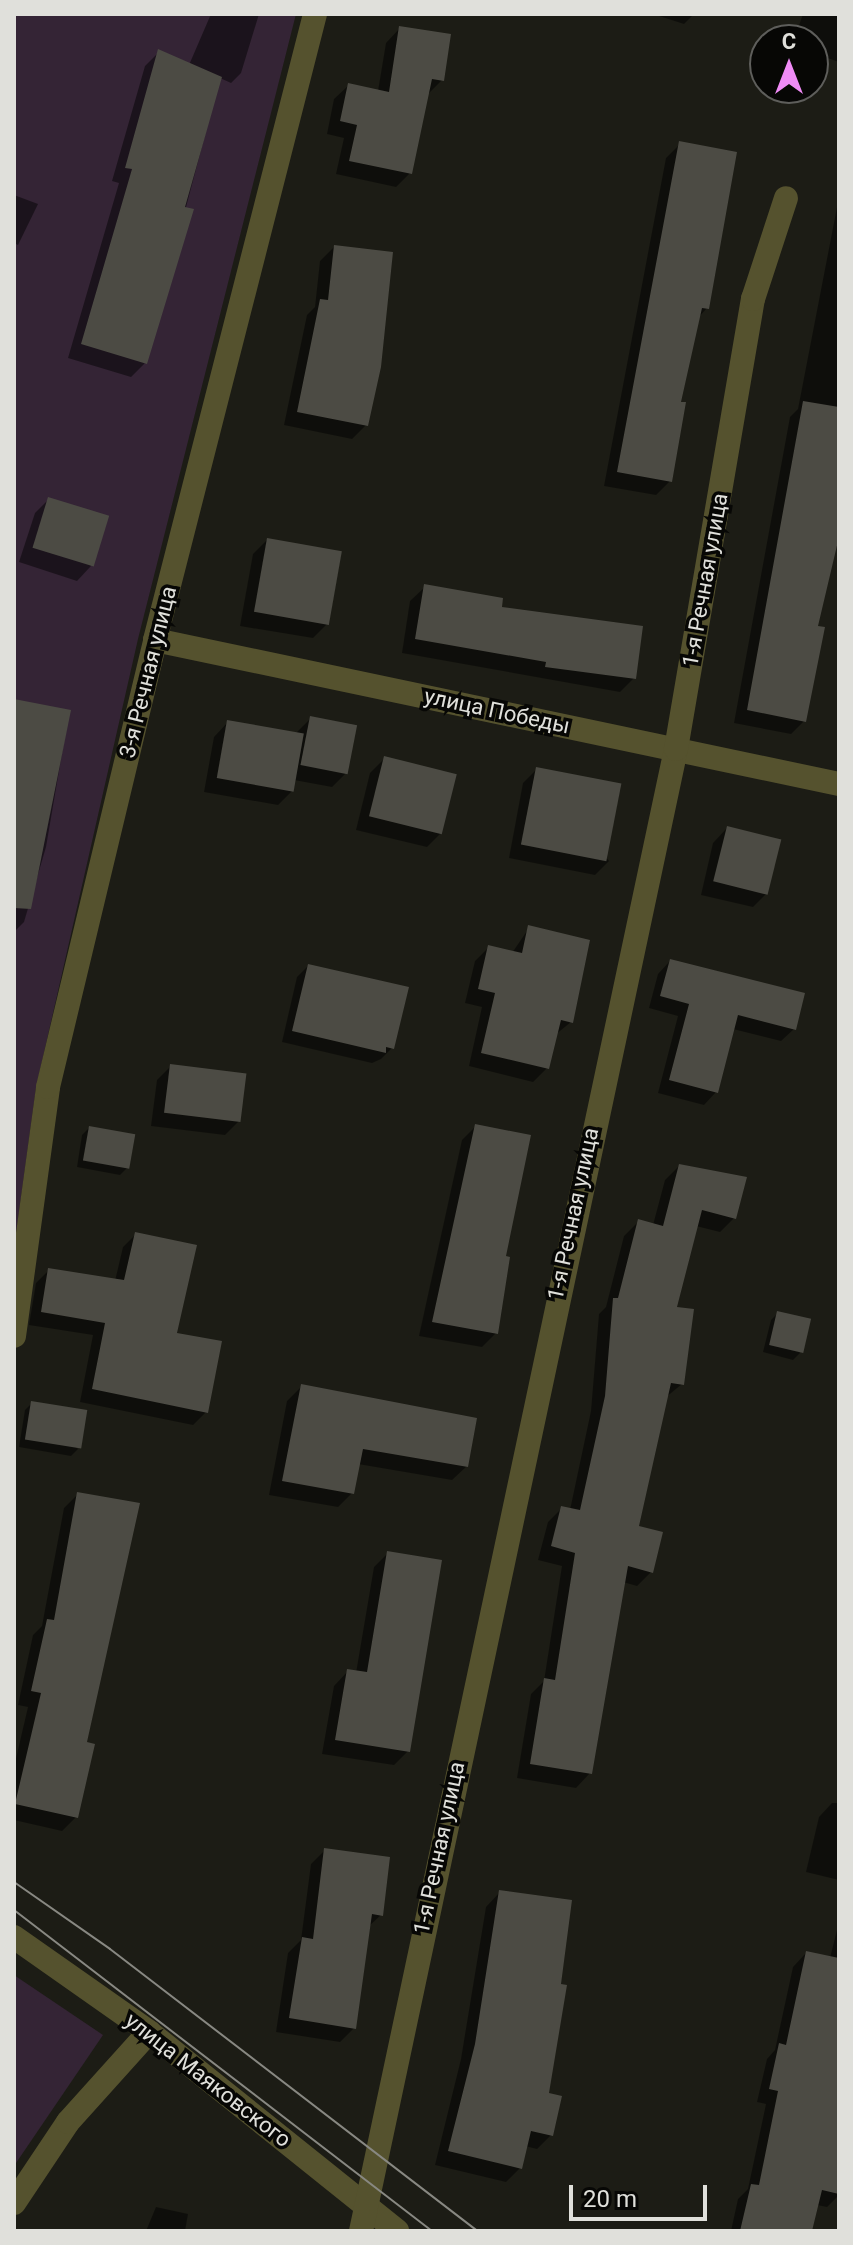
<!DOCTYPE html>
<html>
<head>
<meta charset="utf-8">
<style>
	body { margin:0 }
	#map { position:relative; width:853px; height:2245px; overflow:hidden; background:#1c1c15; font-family:Roboto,sans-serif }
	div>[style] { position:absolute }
	.green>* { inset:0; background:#342435 }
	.shadow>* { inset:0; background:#0007 }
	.building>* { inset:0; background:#4c4b44; transform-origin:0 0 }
	.street>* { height:24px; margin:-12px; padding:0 12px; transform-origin:12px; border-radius:12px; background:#55522e }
	.tram>* { height:2px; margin:-1px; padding:0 1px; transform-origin:1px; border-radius:1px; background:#888882 }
	span { translate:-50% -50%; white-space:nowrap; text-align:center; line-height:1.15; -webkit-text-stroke:7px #070705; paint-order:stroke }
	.street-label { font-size:22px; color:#e0e0db }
	.frame { position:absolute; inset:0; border:16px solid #e0e0db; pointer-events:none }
	.north { position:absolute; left:749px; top:24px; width:80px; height:80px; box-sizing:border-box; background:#070705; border:2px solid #5e5e5b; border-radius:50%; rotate:0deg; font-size:22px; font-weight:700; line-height:32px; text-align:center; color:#e0e0db }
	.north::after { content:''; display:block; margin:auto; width:28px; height:36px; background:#f08bf6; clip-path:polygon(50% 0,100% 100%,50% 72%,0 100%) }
	.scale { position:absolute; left:569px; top:2185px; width:138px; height:36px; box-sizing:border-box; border:4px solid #e0e0db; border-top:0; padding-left:10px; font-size:24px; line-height:28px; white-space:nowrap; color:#e0e0db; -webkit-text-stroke:6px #070705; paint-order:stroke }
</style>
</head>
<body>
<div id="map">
	<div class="green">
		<div style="clip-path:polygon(14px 14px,296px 14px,138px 639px,36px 1088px,14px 1249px)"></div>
		<div style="clip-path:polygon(14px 1975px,103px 2035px,14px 2166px)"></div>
	</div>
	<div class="shadow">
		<div style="clip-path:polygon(211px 14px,259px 14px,241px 73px,231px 83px,220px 78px,145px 363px,131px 377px,68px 358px,119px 183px,112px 181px,145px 66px,159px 52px,189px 65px)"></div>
		<div style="clip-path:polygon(653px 14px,694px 14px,684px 24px)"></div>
		<div style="clip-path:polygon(803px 14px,839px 14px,839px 62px,813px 53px,813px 40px,794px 40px)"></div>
		<div style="clip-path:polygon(400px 28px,442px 80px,427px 95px,410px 173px,396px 187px,336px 174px,344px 138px,327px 134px,334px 99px,349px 85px,378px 91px,386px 43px)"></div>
		<div style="clip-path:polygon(680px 144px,707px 308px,698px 318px,679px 403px,670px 481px,656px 495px,604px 486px,666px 158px)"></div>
		<div style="clip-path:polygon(14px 195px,38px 204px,18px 245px,14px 243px)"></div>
		<div style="clip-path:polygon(838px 202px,839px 541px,830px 549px,815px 628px,804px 721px,791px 734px,734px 723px,790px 417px,798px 409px)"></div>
		<div style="clip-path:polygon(334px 247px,366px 425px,352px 439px,284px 425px,307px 315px,315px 307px,320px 261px)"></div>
		<div style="clip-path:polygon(49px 499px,91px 566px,77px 581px,19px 562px,35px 513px)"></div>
		<div style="clip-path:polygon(267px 540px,327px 624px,313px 638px,240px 626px,253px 554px)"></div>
		<div style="clip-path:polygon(425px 587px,500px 608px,634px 678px,620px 692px,402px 653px,410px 601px)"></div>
		<div style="clip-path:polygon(14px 701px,69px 712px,46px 847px,24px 922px,14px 932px)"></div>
		<div style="clip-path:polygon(310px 719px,346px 773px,332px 787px,294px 780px,292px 791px,278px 805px,204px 792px,214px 737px,228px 722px,296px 733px)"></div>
		<div style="clip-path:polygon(384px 759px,441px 833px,427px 847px,356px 830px,370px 773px)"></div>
		<div style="clip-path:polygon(537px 769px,609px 861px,595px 875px,509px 858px,523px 783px)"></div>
		<div style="clip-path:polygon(727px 828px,767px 893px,753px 907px,701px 895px,713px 843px)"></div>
		<div style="clip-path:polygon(529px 928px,571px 1022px,555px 1035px,547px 1068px,533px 1082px,469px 1066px,482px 1007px,465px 1003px,475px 961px,489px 947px,512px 953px)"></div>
		<div style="clip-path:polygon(670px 961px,794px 1029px,781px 1041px,733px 1029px,716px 1092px,704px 1105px,658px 1093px,678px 1016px,649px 1008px,658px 974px)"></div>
		<div style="clip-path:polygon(308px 966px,392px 1048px,381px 1059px,372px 1063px,282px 1042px,297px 977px)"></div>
		<div style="clip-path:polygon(171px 1066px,239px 1121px,225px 1135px,151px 1126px,157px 1080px)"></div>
		<div style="clip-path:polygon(476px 1126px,504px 1258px,496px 1333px,482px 1347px,419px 1336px,462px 1140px)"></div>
		<div style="clip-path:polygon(89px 1128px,127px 1168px,120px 1175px,77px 1167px,82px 1135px)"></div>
		<div style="clip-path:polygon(679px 1166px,734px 1218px,720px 1232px,696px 1226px,675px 1308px,682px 1384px,665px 1398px,636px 1527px,651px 1572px,637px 1586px,623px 1582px,590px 1773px,576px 1788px,517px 1778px,531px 1694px,544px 1681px,562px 1566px,538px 1560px,548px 1522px,562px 1508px,570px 1510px,591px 1411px,599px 1314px,606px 1307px,624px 1236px,638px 1222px,653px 1225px,665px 1180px)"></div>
		<div style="clip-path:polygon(136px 1234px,206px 1412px,193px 1425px,80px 1402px,93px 1335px,29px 1325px,36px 1283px,49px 1270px,115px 1281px,123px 1247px)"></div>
		<div style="clip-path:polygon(778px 1313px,800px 1353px,793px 1360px,763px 1352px,771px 1320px)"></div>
		<div style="clip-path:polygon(301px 1387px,467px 1466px,452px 1480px,358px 1464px,352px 1493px,338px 1507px,269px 1495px,287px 1401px)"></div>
		<div style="clip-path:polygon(32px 1403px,78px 1449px,71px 1456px,19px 1447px,25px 1410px)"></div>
		<div style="clip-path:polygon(78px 1494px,84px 1743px,76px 1817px,62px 1831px,14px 1820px,14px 1767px,28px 1707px,18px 1705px,33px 1635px,42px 1626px,64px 1508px)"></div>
		<div style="clip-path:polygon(388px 1553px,408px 1751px,394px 1765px,322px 1754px,334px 1686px,348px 1671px,356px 1673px,374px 1567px)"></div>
		<div style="clip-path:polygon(832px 1803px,839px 1803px,839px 1880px,806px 1872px,819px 1817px)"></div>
		<div style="clip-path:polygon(325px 1850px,381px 1915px,368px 1927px,354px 2028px,340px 2042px,276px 2032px,288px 1953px,301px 1940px,311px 1864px)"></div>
		<div style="clip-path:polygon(500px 1892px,547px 2094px,551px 2135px,537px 2149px,525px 2146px,520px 2168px,506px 2182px,435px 2165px,461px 2059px,486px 1907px)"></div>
		<div style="clip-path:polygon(839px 1922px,839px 2195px,827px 2207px,817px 2205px,810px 2231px,731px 2231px,738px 2199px,748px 2189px,766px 2104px,757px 2102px,767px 2059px,775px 2050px,793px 1967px,806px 1953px,830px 1958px)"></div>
		<div style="clip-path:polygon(156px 2207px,188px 2214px,185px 2231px,146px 2231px)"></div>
	</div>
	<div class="building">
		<div style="clip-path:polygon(399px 26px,451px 34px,444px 81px,432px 79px,412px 174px,349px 161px,357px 125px,340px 121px,348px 83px,389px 92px)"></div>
		<div style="clip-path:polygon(158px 49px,222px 77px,185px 207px,194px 209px,147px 364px,81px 344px,132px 169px,125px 168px)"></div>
		<div style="clip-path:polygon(679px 141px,737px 152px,709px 309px,702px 308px,681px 402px,686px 402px,672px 482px,617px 472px)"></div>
		<div style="clip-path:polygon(334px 245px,393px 252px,381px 367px,368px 426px,297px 412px,320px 299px,328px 300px)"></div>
		<div style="clip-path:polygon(803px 401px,839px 407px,839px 537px,818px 626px,825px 627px,806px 722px,747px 710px)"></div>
		<div style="left:48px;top:497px;width:64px;height:53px;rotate:17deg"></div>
		<div style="left:267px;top:538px;width:76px;height:75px;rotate:10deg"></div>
		<div style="clip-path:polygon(424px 584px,503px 598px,502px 607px,643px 626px,636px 679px,545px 667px,546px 662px,415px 639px)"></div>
		<div style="clip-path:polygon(14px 699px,71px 710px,31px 909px,14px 908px)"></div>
		<div style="left:310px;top:716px;width:48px;height:50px;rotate:11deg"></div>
		<div style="left:227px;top:720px;width:78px;height:59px;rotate:10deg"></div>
		<div style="left:384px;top:756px;width:75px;height:62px;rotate:14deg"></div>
		<div style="left:536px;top:767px;width:87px;height:79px;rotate:11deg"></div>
		<div style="left:727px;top:826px;width:56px;height:57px;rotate:14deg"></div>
		<div style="clip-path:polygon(528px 925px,590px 940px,573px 1023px,561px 1020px,549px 1069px,481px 1053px,495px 993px,478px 989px,488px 945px,522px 953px)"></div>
		<div style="clip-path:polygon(670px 959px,805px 993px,796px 1030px,738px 1015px,718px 1093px,669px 1080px,689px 1004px,660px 996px)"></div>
		<div style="clip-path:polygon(308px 964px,409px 987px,394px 1049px,386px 1047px,386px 1053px,292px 1031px)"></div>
		<div style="left:170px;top:1064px;width:77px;height:49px;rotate:7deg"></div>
		<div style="clip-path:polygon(475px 1124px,531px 1135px,506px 1256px,510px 1257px,498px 1334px,432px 1322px)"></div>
		<div style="left:89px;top:1126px;width:47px;height:35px;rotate:10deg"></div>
		<div style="clip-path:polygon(679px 1164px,747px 1177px,736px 1219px,702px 1210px,677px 1307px,694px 1309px,684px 1385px,671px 1383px,639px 1526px,663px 1532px,653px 1573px,628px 1566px,592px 1774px,530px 1764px,544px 1678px,555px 1680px,575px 1553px,551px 1546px,561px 1506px,580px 1510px,605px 1396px,613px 1298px,618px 1298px,638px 1219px,663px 1226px)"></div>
		<div style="clip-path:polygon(135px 1232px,197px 1245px,177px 1333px,222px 1341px,208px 1413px,92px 1389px,105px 1323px,41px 1312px,48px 1268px,124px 1280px)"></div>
		<div style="left:777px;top:1311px;width:35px;height:35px;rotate:13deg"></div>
		<div style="clip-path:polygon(301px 1384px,477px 1418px,468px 1467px,363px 1449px,354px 1494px,282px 1481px)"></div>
		<div style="left:31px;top:1401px;width:57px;height:39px;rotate:9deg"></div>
		<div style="clip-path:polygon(77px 1492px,140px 1503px,87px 1742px,95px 1744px,78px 1818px,15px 1804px,41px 1693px,31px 1691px,47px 1619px,54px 1620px)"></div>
		<div style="clip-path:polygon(387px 1551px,442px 1560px,410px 1752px,335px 1740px,347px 1669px,367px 1672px)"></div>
		<div style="clip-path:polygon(324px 1848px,390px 1857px,383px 1916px,372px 1914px,356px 2029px,289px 2018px,302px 1937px,313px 1939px)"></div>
		<div style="clip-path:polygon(499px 1890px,572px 1900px,561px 1984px,567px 1985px,549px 2093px,562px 2096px,553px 2136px,531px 2131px,522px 2169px,448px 2151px,475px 2044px)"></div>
		<div style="clip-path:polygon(806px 1951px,839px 1958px,839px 2194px,822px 2190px,812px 2231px,740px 2231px,751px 2184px,759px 2185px,778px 2091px,769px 2089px,779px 2043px,786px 2045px)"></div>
	</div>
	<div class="street">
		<div style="left:155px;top:640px;width:699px;rotate:11.89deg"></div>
		<div style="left:14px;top:1336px;width:251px;rotate:-82.2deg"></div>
		<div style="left:48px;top:1087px;width:460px;rotate:-76.5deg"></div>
		<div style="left:155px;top:640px;width:646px;rotate:-75.66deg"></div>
		<div style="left:14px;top:1937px;width:165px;rotate:35.1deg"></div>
		<div style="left:149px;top:2032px;width:318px;rotate:38.7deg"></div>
		<div style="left:14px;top:2203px;width:97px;rotate:-56.3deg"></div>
		<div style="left:68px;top:2122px;width:121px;rotate:-48deg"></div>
		<div style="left:361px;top:2231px;width:1515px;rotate:-78deg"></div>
		<div style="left:676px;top:749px;width:457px;rotate:-80.3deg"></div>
		<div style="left:753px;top:299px;width:106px;rotate:-71.9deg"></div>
	</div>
	<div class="tram">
		<div style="left:14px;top:1882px;width:117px;rotate:34.9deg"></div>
		<div style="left:110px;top:1949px;width:463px;rotate:37.5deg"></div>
		<div style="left:14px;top:1910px;width:527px;rotate:37.52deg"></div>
	</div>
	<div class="street-label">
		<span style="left:705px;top:580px;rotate:-80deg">1-я Речная улица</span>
		<span style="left:148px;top:672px;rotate:-76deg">3-я Речная улица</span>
		<span style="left:497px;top:711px;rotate:12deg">улица Победы</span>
		<span style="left:573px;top:1214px;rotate:-78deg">1-я Речная улица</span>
		<span style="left:439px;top:1848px;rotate:-78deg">1-я Речная улица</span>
		<span style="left:208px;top:2080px;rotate:38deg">улица Маяковского</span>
	</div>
	<div class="frame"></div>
	<div class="north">С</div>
	<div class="scale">20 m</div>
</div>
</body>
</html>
